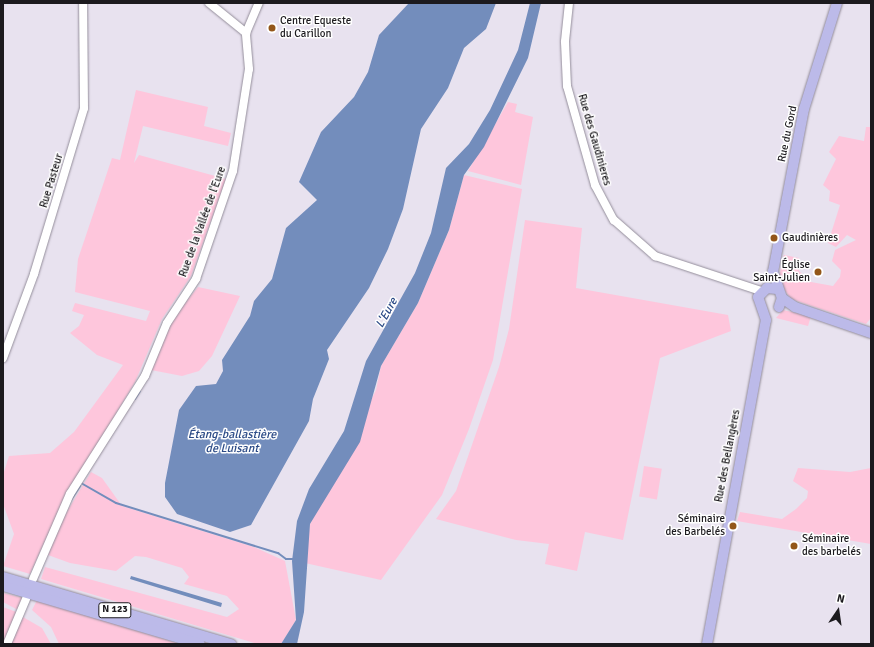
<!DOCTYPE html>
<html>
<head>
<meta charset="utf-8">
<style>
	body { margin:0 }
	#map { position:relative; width:874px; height:647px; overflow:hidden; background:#e8e2ef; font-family:Signika,sans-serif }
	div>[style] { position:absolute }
	.green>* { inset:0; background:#fec6dc; transform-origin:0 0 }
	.water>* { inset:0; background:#738dbc }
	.stream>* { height:2px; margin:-1px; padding:0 1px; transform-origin:1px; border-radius:1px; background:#738dbc }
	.roads { filter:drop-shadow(0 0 1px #948e9b) drop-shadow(0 0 1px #948e9b) }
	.minor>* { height:8px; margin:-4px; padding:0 4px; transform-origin:4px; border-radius:4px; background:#fff }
	.major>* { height:10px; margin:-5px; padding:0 5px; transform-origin:5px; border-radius:5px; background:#bcbae9 }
	.dots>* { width:11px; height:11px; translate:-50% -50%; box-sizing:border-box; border:2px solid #fff; border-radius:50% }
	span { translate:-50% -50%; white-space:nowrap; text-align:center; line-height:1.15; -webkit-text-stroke:3px #fff; paint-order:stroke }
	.shield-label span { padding:1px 3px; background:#fff; border:1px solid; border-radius:3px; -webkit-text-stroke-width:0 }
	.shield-label { font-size:10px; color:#1c1a1e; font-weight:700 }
	.poi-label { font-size:11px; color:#1c1a1e }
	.left { translate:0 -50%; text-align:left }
	.right { translate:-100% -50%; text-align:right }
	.street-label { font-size:11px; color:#1c1a1e }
	.water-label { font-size:12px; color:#2b4a86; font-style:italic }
	.frame { position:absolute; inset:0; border:4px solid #1c1a1e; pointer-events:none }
	.north { position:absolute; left:818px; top:591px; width:40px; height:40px; -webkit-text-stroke:3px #fff; paint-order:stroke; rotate:13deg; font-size:11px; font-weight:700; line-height:16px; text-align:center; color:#1c1a1e }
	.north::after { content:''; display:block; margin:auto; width:14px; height:18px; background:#1c1a1e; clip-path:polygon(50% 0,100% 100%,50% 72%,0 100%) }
</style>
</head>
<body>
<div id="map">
	<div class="green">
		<div style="clip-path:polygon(136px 90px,208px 107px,204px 126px,231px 133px,228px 146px,143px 126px,134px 163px,139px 155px,226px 179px,191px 276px,162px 319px,135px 382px,62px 504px,30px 574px,3px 566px,14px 534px,3px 504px,3px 475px,9px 456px,50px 453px,74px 432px,123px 365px,97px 355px,70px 333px,79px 326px,84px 315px,72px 311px,75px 303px,146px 321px,150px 311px,75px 292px,78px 259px,112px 158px,120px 160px)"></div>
		<div style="clip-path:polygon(508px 102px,517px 104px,515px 112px,533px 117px,521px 185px,468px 171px)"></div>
		<div style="clip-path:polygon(866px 127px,871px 127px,871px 318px,866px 324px,791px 299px,778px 281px,784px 255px,799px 258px,799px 271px,811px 282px,833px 286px,840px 277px,841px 270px,832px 261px,835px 250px,856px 240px,847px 235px,836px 247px,828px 243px,840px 205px,829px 201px,830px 191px,823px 185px,836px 159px,829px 152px,839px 136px,864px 141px)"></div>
		<div style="clip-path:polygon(464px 175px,522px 189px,493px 360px,469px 429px,442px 495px,381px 580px,305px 563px,310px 524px,376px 390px,381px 366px,418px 303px,449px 230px)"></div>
		<div style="clip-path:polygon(525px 220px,582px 228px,576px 288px,728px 315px,731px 331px,660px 358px,623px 540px,585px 532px,577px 571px,545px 564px,549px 544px,516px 540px,436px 519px,456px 491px,499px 367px,509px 329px)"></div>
		<div style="clip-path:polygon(198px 287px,240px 296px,212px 356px,199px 371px,182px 376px,151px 370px,169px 323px)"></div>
		<div style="clip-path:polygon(783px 310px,811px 316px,808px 326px,776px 318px)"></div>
		<div style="left:644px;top:466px;width:18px;height:31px;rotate:9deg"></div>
		<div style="clip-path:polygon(798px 468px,850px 472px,871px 468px,871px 544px,737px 521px,740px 512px,782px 519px,796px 509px,807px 498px,808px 491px,793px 481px)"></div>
		<div style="clip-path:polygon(91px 472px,102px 478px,122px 506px,254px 547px,285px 561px,296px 620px,281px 644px,258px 644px,41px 579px,45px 567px,227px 617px,239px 609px,227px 596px,184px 584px,189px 577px,182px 568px,146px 557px,135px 556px,116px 571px,70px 563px,48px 555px,57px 528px)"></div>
		<div style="clip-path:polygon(3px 593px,23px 598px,18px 610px,3px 602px)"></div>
		<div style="clip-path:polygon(37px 600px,180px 644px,59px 644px,51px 627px,32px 610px)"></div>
		<div style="clip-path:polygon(3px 607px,19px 613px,4px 644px,3px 644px)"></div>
		<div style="clip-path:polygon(23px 617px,42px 628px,51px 644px,11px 644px)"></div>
	</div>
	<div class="water">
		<div style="clip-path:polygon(409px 3px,496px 3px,486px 29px,464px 48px,448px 88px,421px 129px,403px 209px,388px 249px,369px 288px,327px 350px,329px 359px,313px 399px,309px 421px,251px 525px,230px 532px,177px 514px,165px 497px,165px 483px,179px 410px,196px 386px,216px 384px,223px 371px,222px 360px,250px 316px,254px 301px,272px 279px,286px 228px,317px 200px,299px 182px,321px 132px,354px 97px,368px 72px,379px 35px)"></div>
		<div style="clip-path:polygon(530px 3px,541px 3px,528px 58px,484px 147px,464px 175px,449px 230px,418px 303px,381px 366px,360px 442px,310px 524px,304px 612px,297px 644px,281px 644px,296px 620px,292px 561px,297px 521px,309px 489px,344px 431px,366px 361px,415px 273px,431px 233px,446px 168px,469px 144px,490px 110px,518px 50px)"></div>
		<div style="clip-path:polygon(131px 576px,222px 603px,221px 607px,130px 579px)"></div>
	</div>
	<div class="stream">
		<div style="left:135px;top:399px;width:9px;rotate:-58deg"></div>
		<div style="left:81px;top:483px;width:40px;rotate:29.7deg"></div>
		<div style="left:116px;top:503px;width:170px;rotate:17.2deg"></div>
		<div style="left:278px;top:553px;width:10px;rotate:37deg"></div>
		<div style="left:286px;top:559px;width:7px"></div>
		<div style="left:71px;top:500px;width:17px;rotate:-57deg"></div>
	</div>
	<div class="roads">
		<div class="minor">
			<div style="left:209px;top:3px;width:48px;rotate:39deg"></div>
			<div style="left:569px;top:3px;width:39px;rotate:96deg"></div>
			<div style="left:565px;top:42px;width:44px;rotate:87.4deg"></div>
			<div style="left:567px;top:86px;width:103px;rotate:74.2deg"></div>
			<div style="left:595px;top:185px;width:40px;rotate:62deg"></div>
			<div style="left:614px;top:220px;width:55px;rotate:41.3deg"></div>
			<div style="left:655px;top:256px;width:112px;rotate:18.3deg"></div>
			<div style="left:3px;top:358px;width:90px;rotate:-69.7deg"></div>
			<div style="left:34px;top:274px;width:173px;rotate:-73.2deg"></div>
			<div style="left:84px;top:108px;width:105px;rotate:-90.5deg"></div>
			<div style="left:33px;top:579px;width:93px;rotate:-66.5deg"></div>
			<div style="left:70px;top:494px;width:140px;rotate:-57.6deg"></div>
			<div style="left:145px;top:376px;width:57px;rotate:-67.5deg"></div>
			<div style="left:167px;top:323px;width:53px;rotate:-56.6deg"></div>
			<div style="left:196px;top:279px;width:114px;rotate:-71.1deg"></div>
			<div style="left:233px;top:171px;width:103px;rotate:-81.1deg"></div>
			<div style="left:249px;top:69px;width:36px;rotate:-95deg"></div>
			<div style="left:246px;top:33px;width:33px;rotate:-67deg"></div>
			<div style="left:7px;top:644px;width:49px;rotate:-67.1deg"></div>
		</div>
		<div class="major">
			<div style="left:782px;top:298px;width:16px;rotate:35deg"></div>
			<div style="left:795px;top:307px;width:80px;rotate:18.9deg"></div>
			<div style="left:779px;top:307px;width:9px;rotate:-72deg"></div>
			<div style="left:782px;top:298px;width:28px;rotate:-109deg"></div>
			<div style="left:773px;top:272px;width:70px;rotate:-79.3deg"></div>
			<div style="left:786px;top:203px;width:96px;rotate:-79.2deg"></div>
			<div style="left:804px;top:109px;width:111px;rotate:-72.7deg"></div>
			<div style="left:3px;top:577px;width:238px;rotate:16.4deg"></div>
			<div style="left:3px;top:586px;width:205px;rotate:16.4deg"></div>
			<div style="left:707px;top:644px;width:329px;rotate:-79.7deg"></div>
			<div style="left:766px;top:320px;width:24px;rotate:-109deg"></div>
			<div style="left:758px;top:297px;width:13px;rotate:-45deg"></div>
			<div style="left:767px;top:288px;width:10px;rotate:6deg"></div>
		</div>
	</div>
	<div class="dots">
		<div style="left:272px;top:28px;background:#935619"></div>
		<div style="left:774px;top:238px;background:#935619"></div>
		<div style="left:818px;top:272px;background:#935619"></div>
		<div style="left:733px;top:526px;background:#935619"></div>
		<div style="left:794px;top:546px;background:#935619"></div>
	</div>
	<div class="shield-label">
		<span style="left:115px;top:610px">N 123</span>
	</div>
	<div class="poi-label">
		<span class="left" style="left:280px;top:28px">Centre Equeste<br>du Carillon</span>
		<span class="left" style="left:782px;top:238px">Gaudinières</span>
		<span class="right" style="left:810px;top:272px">Église<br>Saint-Julien</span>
		<span class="right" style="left:725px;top:526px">Séminaire<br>des Barbelés</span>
		<span class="left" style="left:802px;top:546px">Séminaire<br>des barbelés</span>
	</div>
	<div class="street-label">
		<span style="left:788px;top:134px;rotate:-78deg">Rue du Gord</span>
		<span style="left:594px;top:140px;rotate:74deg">Rue des Gaudinieres</span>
		<span style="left:52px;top:181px;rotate:-73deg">Rue Pasteur</span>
		<span style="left:203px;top:222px;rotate:-70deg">Rue de la Vallée de l'Eure</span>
		<span style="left:728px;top:456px;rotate:-79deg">Rue des Bellangères</span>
	</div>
	<div class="water-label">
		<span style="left:387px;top:313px;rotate:-61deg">L'Eure</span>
		<span style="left:232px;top:442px">Étang-ballastière<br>de Luisant</span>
	</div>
	<div class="frame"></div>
	<div class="north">N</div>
</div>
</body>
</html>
